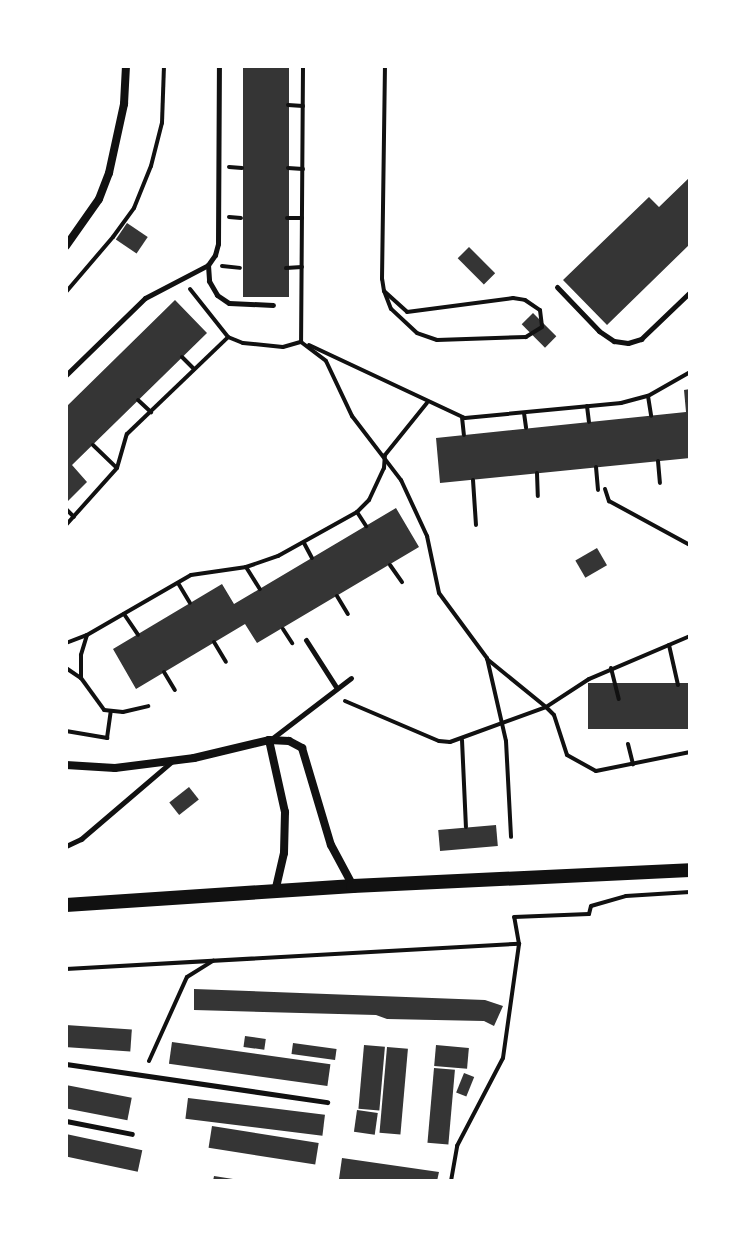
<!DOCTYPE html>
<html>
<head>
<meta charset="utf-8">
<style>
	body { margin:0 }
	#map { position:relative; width:756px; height:1247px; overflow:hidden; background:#fff; font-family:"IBM Plex Serif",serif }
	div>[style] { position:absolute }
	.building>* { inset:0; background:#353535; transform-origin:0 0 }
	.path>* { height:4px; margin:-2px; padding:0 2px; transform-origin:2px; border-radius:2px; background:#111 }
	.service>* { height:5px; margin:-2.5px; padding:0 2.5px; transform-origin:2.5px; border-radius:2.5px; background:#111 }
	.minor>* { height:8px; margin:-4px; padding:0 4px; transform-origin:4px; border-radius:4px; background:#111 }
	.tertiary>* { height:14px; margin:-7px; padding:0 7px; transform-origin:7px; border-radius:7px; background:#111 }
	span { translate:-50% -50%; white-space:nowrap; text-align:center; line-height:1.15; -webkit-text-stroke:8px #fff; paint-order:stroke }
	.frame { position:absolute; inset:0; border:68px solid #fff; pointer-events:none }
</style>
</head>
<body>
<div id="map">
	<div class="building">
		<div style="left:243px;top:66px;width:46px;height:231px"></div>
		<div style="clip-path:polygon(690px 177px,690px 244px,607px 325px,563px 280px,649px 197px,659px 207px)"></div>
		<div style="left:127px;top:223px;width:25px;height:20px;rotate:34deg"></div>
		<div style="left:469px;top:247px;width:37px;height:16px;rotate:45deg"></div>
		<div style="clip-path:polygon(175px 300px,207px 333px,72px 465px,87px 482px,66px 503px,66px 407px)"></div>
		<div style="left:533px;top:313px;width:33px;height:16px;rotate:45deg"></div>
		<div style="clip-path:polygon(690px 389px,690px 458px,440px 483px,436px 438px,686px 412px,684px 390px)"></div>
		<div style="clip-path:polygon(396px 508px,419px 547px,257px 643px,245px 624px,136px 689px,113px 649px,222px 584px,234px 604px)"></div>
		<div style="left:597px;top:548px;width:20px;height:25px;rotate:60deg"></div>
		<div style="left:690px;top:683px;width:46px;height:102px;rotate:90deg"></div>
		<div style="left:189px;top:787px;width:16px;height:25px;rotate:52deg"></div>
		<div style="left:496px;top:825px;width:21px;height:58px;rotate:85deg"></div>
		<div style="clip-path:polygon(194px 989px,485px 1000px,503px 1006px,494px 1026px,484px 1021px,387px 1019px,376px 1015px,194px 1010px)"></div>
		<div style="left:66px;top:1025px;width:66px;height:22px;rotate:4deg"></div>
		<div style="left:245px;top:1036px;width:21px;height:11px;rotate:8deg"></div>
		<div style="left:172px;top:1042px;width:160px;height:22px;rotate:8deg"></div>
		<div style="left:293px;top:1043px;width:44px;height:11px;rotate:8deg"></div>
		<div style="left:364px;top:1045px;width:21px;height:64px;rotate:5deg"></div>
		<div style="left:436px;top:1045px;width:33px;height:21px;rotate:5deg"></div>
		<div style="left:387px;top:1047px;width:21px;height:86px;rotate:5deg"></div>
		<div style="left:434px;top:1068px;width:21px;height:75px;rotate:5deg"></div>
		<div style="left:464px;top:1073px;width:11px;height:21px;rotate:22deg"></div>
		<div style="left:66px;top:1085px;width:67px;height:23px;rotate:11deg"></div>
		<div style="left:188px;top:1098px;width:138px;height:21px;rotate:7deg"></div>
		<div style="left:357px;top:1110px;width:21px;height:22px;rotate:8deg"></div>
		<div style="left:212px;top:1126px;width:108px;height:22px;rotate:9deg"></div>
		<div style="left:66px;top:1134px;width:78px;height:22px;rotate:12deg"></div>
		<div style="clip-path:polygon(342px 1158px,439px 1172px,437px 1181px,339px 1179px)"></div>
		<div style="clip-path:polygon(214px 1176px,233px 1179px,233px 1181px,213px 1181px)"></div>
	</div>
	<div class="path">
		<div style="left:303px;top:66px;width:276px;rotate:90.4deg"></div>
		<div style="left:301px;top:342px;width:31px;rotate:37deg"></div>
		<div style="left:326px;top:361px;width:61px;rotate:64.7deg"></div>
		<div style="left:352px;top:416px;width:81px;rotate:52.6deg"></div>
		<div style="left:401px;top:480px;width:62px;rotate:65.1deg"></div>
		<div style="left:427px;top:536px;width:58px;rotate:78.1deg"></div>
		<div style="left:439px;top:593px;width:81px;rotate:53.6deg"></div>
		<div style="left:487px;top:658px;width:85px;rotate:77.1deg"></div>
		<div style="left:506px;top:741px;width:96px;rotate:87deg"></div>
		<div style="left:288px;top:105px;width:15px;rotate:4deg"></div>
		<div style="left:229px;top:167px;width:13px;rotate:4deg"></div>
		<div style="left:288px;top:168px;width:15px;rotate:4deg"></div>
		<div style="left:229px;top:217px;width:12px;rotate:5deg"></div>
		<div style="left:287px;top:218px;width:15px"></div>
		<div style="left:222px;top:266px;width:18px;rotate:6deg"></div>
		<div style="left:286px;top:268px;width:16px;rotate:-4deg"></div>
		<div style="left:190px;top:289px;width:61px;rotate:51.6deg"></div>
		<div style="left:228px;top:337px;width:16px;rotate:22deg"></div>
		<div style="left:243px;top:343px;width:40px;rotate:5.7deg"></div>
		<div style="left:283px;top:347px;width:19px;rotate:-16deg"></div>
		<div style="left:384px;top:291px;width:31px;rotate:42deg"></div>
		<div style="left:407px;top:312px;width:107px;rotate:-7.5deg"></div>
		<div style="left:513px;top:298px;width:12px;rotate:9deg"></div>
		<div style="left:525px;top:300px;width:18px;rotate:34deg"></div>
		<div style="left:540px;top:310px;width:17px;rotate:83deg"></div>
		<div style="left:542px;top:327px;width:19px;rotate:148deg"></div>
		<div style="left:526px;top:337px;width:89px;rotate:178.1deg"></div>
		<div style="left:437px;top:340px;width:21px;rotate:-161deg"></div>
		<div style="left:417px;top:333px;width:35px;rotate:-137deg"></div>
		<div style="left:391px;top:309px;width:19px;rotate:-111deg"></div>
		<div style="left:384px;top:291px;width:12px;rotate:-99deg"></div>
		<div style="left:382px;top:279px;width:213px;rotate:-89.2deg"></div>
		<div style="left:66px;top:292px;width:72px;rotate:-49.5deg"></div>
		<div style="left:113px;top:237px;width:36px;rotate:-54deg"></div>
		<div style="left:134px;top:208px;width:45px;rotate:-68deg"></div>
		<div style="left:151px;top:166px;width:44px;rotate:-75.7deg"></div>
		<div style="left:162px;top:123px;width:57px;rotate:-88deg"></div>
		<div style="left:309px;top:345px;width:172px;rotate:25.1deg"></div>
		<div style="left:465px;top:418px;width:157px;rotate:-5.5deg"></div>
		<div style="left:621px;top:403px;width:28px;rotate:-15deg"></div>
		<div style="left:648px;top:396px;width:48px;rotate:-29.7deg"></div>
		<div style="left:182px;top:357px;width:17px;rotate:45deg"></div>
		<div style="left:648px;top:396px;width:20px;rotate:81deg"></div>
		<div style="left:138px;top:400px;width:18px;rotate:43deg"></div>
		<div style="left:587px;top:406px;width:16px;rotate:83deg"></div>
		<div style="left:524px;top:413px;width:15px;rotate:82deg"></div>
		<div style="left:462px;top:417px;width:18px;rotate:84deg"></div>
		<div style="left:93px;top:445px;width:33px;rotate:44deg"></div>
		<div style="left:658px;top:461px;width:22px;rotate:85deg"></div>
		<div style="left:596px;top:467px;width:23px;rotate:85deg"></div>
		<div style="left:537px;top:473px;width:23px;rotate:88deg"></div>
		<div style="left:473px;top:480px;width:45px;rotate:86.2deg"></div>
		<div style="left:605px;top:489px;width:13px;rotate:72deg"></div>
		<div style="left:609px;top:501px;width:92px;rotate:28.5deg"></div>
		<div style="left:66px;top:509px;width:11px;rotate:45deg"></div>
		<div style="left:357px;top:512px;width:17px;rotate:57deg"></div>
		<div style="left:66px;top:525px;width:76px;rotate:-48.2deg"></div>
		<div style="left:117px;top:468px;width:35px;rotate:-74deg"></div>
		<div style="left:127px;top:434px;width:140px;rotate:-43.8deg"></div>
		<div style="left:304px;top:543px;width:17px;rotate:62deg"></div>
		<div style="left:390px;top:565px;width:21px;rotate:55deg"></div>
		<div style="left:246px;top:567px;width:26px;rotate:58deg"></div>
		<div style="left:178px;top:583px;width:23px;rotate:59deg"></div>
		<div style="left:337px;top:596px;width:21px;rotate:59deg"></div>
		<div style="left:124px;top:614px;width:25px;rotate:56deg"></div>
		<div style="left:283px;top:629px;width:17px;rotate:57deg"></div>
		<div style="left:87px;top:635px;width:21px;rotate:107deg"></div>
		<div style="left:81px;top:655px;width:23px;rotate:90deg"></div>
		<div style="left:81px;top:678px;width:39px;rotate:54deg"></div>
		<div style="left:104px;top:710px;width:19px;rotate:6deg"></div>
		<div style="left:123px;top:712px;width:26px;rotate:-13deg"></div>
		<div style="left:690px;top:636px;width:110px;rotate:156.9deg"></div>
		<div style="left:589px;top:679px;width:51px;rotate:146.9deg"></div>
		<div style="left:546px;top:707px;width:11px;rotate:45deg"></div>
		<div style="left:554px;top:715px;width:42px;rotate:72deg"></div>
		<div style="left:567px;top:755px;width:33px;rotate:29deg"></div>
		<div style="left:596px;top:771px;width:96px;rotate:-11.4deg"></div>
		<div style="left:214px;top:642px;width:23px;rotate:59deg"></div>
		<div style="left:66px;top:643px;width:22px;rotate:-21deg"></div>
		<div style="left:87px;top:635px;width:120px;rotate:-30deg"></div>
		<div style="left:191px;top:575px;width:56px;rotate:-8.3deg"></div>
		<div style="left:246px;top:567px;width:34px;rotate:-19deg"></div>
		<div style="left:278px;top:556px;width:90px;rotate:-29.1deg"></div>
		<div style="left:357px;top:512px;width:17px;rotate:-45deg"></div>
		<div style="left:369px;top:500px;width:35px;rotate:-65deg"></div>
		<div style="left:384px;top:468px;width:13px;rotate:-86deg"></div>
		<div style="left:385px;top:455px;width:67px;rotate:-51.1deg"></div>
		<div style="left:669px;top:645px;width:41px;rotate:77.3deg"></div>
		<div style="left:66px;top:668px;width:18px;rotate:34deg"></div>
		<div style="left:611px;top:668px;width:32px;rotate:76deg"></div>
		<div style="left:164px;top:672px;width:21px;rotate:59deg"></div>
		<div style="left:345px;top:701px;width:102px;rotate:23.1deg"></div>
		<div style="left:439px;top:741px;width:11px;rotate:5deg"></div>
		<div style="left:450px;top:742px;width:102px;rotate:-20deg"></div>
		<div style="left:546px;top:707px;width:76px;rotate:-140.9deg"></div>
		<div style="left:66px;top:731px;width:42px;rotate:9.7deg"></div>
		<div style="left:107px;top:738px;width:27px;rotate:-82deg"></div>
		<div style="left:462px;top:740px;width:87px;rotate:87.4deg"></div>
		<div style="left:628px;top:744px;width:21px;rotate:76deg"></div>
		<div style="left:66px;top:969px;width:454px;rotate:-3.2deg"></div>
		<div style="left:149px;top:1061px;width:92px;rotate:-65.7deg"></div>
		<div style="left:187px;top:977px;width:31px;rotate:-32deg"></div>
		<div style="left:451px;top:1181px;width:36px;rotate:-80deg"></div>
		<div style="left:457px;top:1146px;width:99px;rotate:-62.4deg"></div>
		<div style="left:503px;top:1058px;width:115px;rotate:-82deg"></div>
		<div style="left:519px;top:944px;width:27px;rotate:-100deg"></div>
		<div style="left:514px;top:917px;width:75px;rotate:-2.3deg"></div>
		<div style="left:589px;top:914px;width:8px;rotate:-76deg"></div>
		<div style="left:591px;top:906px;width:36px;rotate:-16deg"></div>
		<div style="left:626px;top:896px;width:64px;rotate:-3.6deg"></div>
	</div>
	<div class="service">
		<div style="left:208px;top:265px;width:16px;rotate:86deg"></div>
		<div style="left:209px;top:281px;width:16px;rotate:60deg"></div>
		<div style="left:217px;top:295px;width:14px;rotate:34deg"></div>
		<div style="left:229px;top:303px;width:44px;rotate:2.6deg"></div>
		<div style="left:557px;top:287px;width:61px;rotate:46.3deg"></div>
		<div style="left:599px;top:331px;width:18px;rotate:34deg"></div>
		<div style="left:614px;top:341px;width:14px;rotate:8deg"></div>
		<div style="left:628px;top:343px;width:14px;rotate:-17deg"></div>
		<div style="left:641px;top:339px;width:68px;rotate:-43.8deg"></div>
		<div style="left:66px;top:375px;width:110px;rotate:-44.3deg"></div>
		<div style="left:145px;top:298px;width:71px;rotate:-27.6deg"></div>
		<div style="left:208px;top:265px;width:12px;rotate:-55deg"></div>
		<div style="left:215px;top:255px;width:11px;rotate:-75deg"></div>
		<div style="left:218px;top:244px;width:178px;rotate:-89.7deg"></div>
		<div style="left:306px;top:640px;width:56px;rotate:57.4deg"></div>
		<div style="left:270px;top:740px;width:102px;rotate:-37.4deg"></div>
		<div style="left:66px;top:846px;width:17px;rotate:-25deg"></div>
		<div style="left:81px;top:839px;width:118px;rotate:-40.5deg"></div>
		<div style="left:66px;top:1064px;width:264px;rotate:8.3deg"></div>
		<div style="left:66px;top:1121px;width:67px;rotate:11.1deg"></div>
	</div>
	<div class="minor">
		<div style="left:66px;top:246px;width:57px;rotate:-54.9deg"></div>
		<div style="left:99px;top:199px;width:28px;rotate:-69deg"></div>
		<div style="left:109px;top:173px;width:71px;rotate:-77.7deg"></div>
		<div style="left:124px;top:104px;width:38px;rotate:-87deg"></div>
		<div style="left:269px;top:740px;width:74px;rotate:77.5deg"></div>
		<div style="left:285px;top:812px;width:41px;rotate:91.4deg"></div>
		<div style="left:284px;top:853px;width:40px;rotate:103deg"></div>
		<div style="left:66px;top:765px;width:49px;rotate:3.5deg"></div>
		<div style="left:115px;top:768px;width:80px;rotate:-7.2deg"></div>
		<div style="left:194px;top:758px;width:77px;rotate:-13.5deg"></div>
		<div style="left:269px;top:740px;width:20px;rotate:3deg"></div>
		<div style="left:289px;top:741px;width:15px;rotate:28deg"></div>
		<div style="left:302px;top:748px;width:101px;rotate:73.4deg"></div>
		<div style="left:331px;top:845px;width:47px;rotate:61.8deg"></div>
	</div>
	<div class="tertiary">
		<div style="left:66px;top:905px;width:288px;rotate:-3.8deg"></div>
		<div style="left:353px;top:886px;width:337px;rotate:-2.7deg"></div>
	</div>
	<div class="frame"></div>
</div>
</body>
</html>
